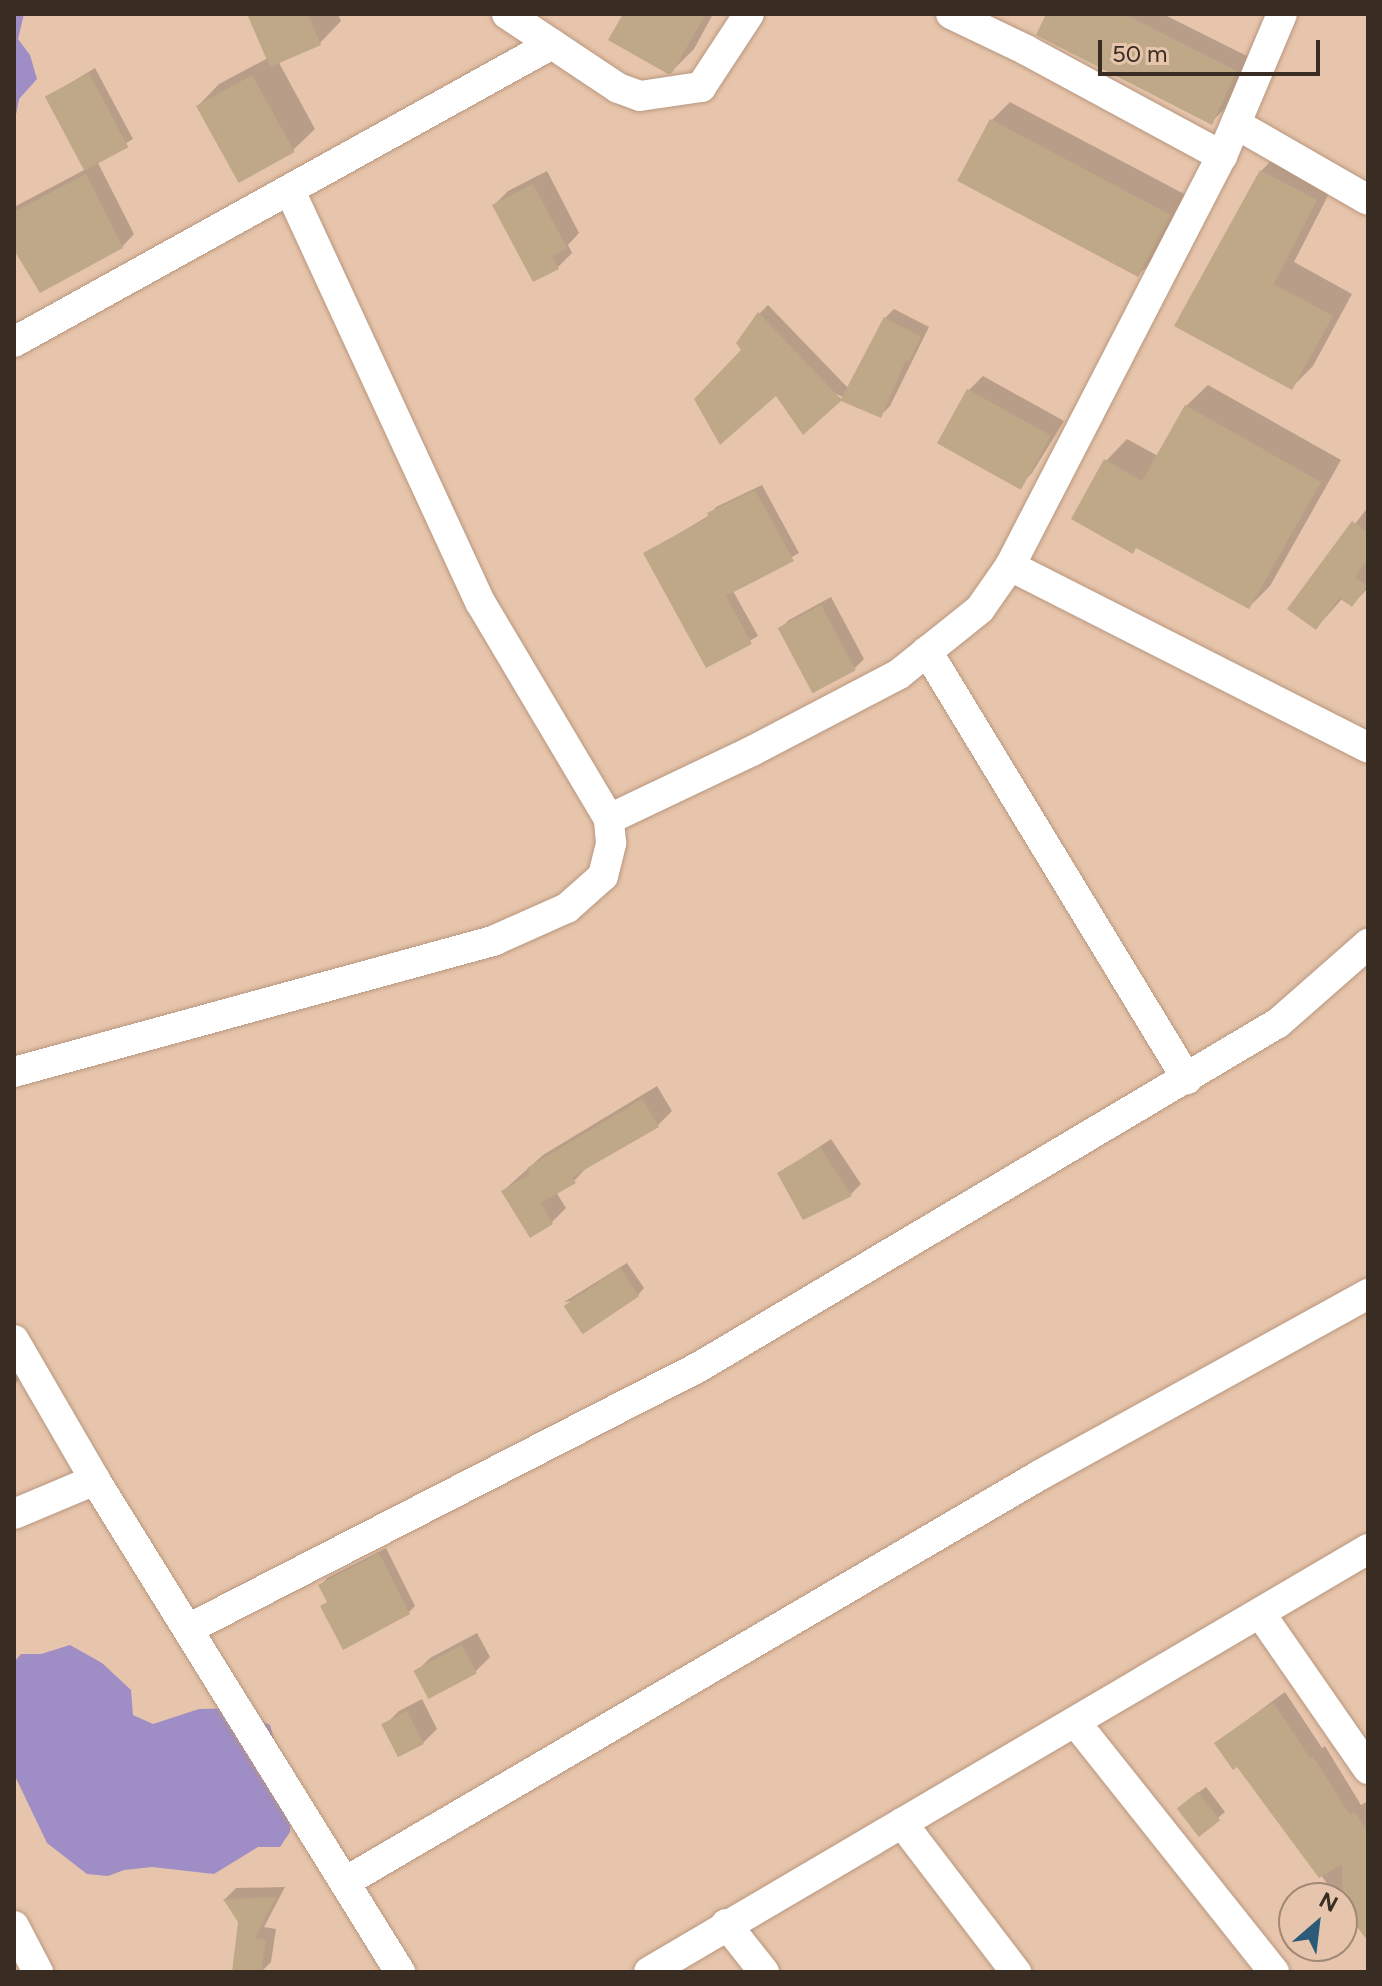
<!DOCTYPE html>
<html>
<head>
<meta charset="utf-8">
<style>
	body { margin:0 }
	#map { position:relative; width:1382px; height:1986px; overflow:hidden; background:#e7c5ac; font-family:Figtree,sans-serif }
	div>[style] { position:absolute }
	.water>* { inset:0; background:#9f8dc5 }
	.shadow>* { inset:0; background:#0003 }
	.building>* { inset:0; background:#bea888; transform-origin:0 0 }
	.roads { filter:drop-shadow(0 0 2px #b7977f) drop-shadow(0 0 2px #b7977f) }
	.minor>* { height:30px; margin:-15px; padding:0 15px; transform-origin:15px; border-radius:15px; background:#fff }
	span { translate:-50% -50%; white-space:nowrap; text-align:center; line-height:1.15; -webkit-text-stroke:6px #e7c5ac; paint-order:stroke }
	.frame { position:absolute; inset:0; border:16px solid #392c22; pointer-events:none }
	.north { position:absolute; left:1278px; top:1882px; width:80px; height:80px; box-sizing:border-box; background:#e7c5ac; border:2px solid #a18875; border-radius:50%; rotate:28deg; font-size:22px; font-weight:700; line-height:32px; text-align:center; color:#392c22 }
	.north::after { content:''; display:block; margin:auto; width:28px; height:36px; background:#2b5b79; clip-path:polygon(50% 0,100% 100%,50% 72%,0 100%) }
	.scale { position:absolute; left:1098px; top:40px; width:222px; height:36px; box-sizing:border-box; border:4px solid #392c22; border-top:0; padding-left:10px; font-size:24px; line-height:28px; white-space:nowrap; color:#392c22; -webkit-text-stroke:6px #e7c5ac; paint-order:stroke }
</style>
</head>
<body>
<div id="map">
	<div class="water">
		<div style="clip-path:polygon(14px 14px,24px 14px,18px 39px,30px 55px,37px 79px,19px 99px,14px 125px)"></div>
		<div style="clip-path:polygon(70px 1645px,102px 1663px,131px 1690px,133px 1715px,153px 1724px,199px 1709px,235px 1708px,270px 1725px,292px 1805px,290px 1832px,280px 1847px,258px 1847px,214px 1874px,152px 1867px,124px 1870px,108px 1876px,87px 1874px,47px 1843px,14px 1774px,14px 1662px,21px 1654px,41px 1654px)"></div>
	</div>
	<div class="shadow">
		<div style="clip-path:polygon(249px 14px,338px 14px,341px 21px,320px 43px,278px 61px,315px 129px,293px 150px,238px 180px,198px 106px,219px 84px,268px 58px)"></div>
		<div style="clip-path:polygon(625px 14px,713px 14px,694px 49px,672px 71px)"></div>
		<div style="clip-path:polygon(1048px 14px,1163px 14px,1249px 57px,1225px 109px,1211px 122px)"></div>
		<div style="clip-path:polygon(95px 68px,133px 139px,97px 161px,134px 234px,122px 247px,14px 243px,14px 207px,88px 168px,47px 97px)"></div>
		<div style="clip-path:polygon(1010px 102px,1188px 196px,1157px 257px,1138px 275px,992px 120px)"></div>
		<div style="clip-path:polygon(1283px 149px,1337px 178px,1294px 262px,1352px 294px,1313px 366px,1292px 387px,1177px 325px,1261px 171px)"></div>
		<div style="clip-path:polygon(547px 171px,579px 233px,568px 245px,572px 253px,558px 267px,494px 205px,508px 191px)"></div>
		<div style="clip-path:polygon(768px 305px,849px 389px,885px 318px,894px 309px,929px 327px,890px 406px,881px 415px,743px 350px,759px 314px)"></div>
		<div style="clip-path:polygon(983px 376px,1064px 421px,1032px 473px,1018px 487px,940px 442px,969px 390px)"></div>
		<div style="clip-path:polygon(1208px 385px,1341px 460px,1270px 586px,1249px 607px,1138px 546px,1106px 461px,1127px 439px,1158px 456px,1186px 406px)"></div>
		<div style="clip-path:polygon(762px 485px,799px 553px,733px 591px,758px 636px,707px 665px,646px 553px,710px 515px,716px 507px)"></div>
		<div style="clip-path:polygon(1368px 507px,1368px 588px,1352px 605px,1343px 598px,1316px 628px,1290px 609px)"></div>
		<div style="clip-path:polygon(831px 597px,864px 659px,855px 668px,780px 629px,789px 620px)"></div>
		<div style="clip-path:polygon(657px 1086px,672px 1111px,658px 1125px,588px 1166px,574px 1181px,556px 1192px,566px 1208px,552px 1222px,530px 1235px,503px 1191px,543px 1155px)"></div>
		<div style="clip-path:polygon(831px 1139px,861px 1184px,851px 1194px,804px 1217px,780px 1173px)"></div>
		<div style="clip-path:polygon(627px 1263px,644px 1288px,638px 1295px,564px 1302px)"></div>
		<div style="clip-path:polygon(14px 1365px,21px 1378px,14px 1385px)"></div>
		<div style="clip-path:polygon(386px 1548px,415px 1606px,409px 1612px,329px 1600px,321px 1585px,327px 1578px)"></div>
		<div style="clip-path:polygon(477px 1633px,490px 1657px,476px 1671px,416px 1672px,430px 1658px)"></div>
		<div style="clip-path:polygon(1285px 1692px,1322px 1748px,1325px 1746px,1361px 1805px,1366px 1802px,1368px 1805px,1368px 1919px,1342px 1903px,1342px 1898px,1338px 1898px,1238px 1764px,1216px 1743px)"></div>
		<div style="clip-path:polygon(422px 1699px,437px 1729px,423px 1743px,385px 1725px,399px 1711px)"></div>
		<div style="clip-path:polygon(1206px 1787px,1225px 1812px,1199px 1834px,1186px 1802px)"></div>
		<div style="clip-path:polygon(285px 1887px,264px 1927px,276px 1929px,271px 1962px,261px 1972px,234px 1972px,240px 1921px,225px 1899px,236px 1888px)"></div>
	</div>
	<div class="building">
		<div style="clip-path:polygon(247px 14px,308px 14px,321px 45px,270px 67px)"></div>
		<div style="clip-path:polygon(623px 14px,706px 14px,672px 73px,668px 74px,608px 40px)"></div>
		<div style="clip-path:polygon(1046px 14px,1124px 14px,1237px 71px,1212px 125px,1036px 35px)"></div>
		<div style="left:89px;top:73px;width:84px;height:50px;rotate:62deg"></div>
		<div style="left:252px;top:75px;width:88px;height:64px;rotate:61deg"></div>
		<div style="left:990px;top:119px;width:205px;height:70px;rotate:28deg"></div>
		<div style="clip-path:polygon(1260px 170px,1317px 200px,1274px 284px,1333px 316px,1292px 390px,1174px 326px)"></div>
		<div style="clip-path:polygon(86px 174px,123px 248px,40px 293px,14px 250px,14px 212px)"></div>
		<div style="clip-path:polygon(533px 184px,567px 248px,552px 256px,559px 269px,533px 282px,492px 205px)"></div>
		<div style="clip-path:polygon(758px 312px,841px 399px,884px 317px,921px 337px,909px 361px,906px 360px,881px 418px,841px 401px,803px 435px,776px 396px,720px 445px,694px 399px,741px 350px,736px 343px)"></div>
		<div style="left:967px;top:389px;width:96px;height:62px;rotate:29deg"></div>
		<div style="clip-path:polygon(1185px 405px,1321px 482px,1249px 609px,1136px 548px,1133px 554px,1071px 519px,1104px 459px,1142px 481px)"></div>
		<div style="clip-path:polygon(755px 490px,794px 561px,726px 596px,752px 644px,706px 668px,643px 553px,709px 517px,707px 513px)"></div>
		<div style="clip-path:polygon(1352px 521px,1368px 532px,1368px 559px,1355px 577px,1367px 586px,1352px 607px,1339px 598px,1316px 630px,1287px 609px)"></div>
		<div style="left:821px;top:605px;width:74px;height:49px;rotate:62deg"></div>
		<div style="clip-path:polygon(642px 1099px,659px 1127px,572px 1177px,576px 1183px,541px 1203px,553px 1224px,530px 1238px,501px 1191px,530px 1174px,527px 1168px)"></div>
		<div style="clip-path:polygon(820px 1147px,852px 1196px,803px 1220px,777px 1173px)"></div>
		<div style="left:620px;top:1268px;width:34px;height:68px;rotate:56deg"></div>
		<div style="clip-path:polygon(379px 1553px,410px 1614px,343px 1650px,320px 1606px,327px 1602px,318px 1585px)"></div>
		<div style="left:462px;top:1645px;width:32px;height:55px;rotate:62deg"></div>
		<div style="clip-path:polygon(1273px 1702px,1310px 1758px,1313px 1756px,1350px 1815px,1354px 1812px,1368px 1831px,1368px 1941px,1342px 1908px,1342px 1864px,1319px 1878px,1237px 1767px,1233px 1770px,1214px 1743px)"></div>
		<div style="left:407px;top:1711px;width:37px;height:29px;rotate:63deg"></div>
		<div style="left:1198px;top:1792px;width:36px;height:27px;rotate:52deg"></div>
		<div style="clip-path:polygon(276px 1897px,255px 1938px,266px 1940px,261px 1972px,232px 1972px,238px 1922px,223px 1899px)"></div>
	</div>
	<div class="roads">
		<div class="minor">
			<div style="left:507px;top:14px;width:133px;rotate:33.7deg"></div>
			<div style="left:618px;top:88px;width:23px;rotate:20deg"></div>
			<div style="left:640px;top:96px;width:62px;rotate:-8.4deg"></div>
			<div style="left:701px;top:87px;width:87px;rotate:-56.7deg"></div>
			<div style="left:951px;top:14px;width:83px;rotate:25.6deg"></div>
			<div style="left:1026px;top:50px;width:223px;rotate:28.4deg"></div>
			<div style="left:1236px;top:124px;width:152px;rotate:29.9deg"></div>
			<div style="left:14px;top:342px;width:615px;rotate:-28.98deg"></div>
			<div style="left:1010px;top:566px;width:402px;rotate:26.9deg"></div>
			<div style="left:927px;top:651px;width:501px;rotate:58.72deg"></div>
			<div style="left:609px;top:819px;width:158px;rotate:-25.4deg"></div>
			<div style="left:752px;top:751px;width:166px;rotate:-27.6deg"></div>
			<div style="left:899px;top:674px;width:104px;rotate:-38.7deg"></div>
			<div style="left:980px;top:609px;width:52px;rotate:-55.1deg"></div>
			<div style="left:1010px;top:566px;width:462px;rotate:-62.7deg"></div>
			<div style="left:1222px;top:156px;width:154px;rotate:-67.1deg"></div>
			<div style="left:14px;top:1072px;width:499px;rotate:-15.3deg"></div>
			<div style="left:495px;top:940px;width:79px;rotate:-24deg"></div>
			<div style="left:567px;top:908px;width:48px;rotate:-41.6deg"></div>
			<div style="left:603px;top:876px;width:34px;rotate:-76deg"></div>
			<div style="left:611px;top:843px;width:24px;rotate:-95deg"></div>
			<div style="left:609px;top:819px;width:252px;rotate:-120.7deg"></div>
			<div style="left:480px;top:602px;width:453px;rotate:-114.8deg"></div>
			<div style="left:14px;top:1340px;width:162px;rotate:59.9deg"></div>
			<div style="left:95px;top:1480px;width:579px;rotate:58.2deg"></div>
			<div style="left:14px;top:1514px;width:88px;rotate:-22.8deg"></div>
			<div style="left:1260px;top:1613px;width:190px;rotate:55.3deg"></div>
			<div style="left:188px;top:1629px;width:574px;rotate:-27.15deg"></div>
			<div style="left:699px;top:1367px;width:673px;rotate:-30.72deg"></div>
			<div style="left:1278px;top:1023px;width:120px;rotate:-41.3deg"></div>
			<div style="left:1076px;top:1723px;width:318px;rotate:51.5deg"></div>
			<div style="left:902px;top:1823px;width:188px;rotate:52.6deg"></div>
			<div style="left:345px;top:1882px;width:805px;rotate:-30.35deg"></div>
			<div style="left:1040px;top:1475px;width:375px;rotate:-28.9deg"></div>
			<div style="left:726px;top:1924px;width:61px;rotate:51.6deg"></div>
			<div style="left:14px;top:1926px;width:52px;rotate:62.4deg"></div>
			<div style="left:649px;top:1972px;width:834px;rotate:-30.47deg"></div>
		</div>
	</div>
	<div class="frame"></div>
	<div class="north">N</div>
	<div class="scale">50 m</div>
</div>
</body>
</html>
